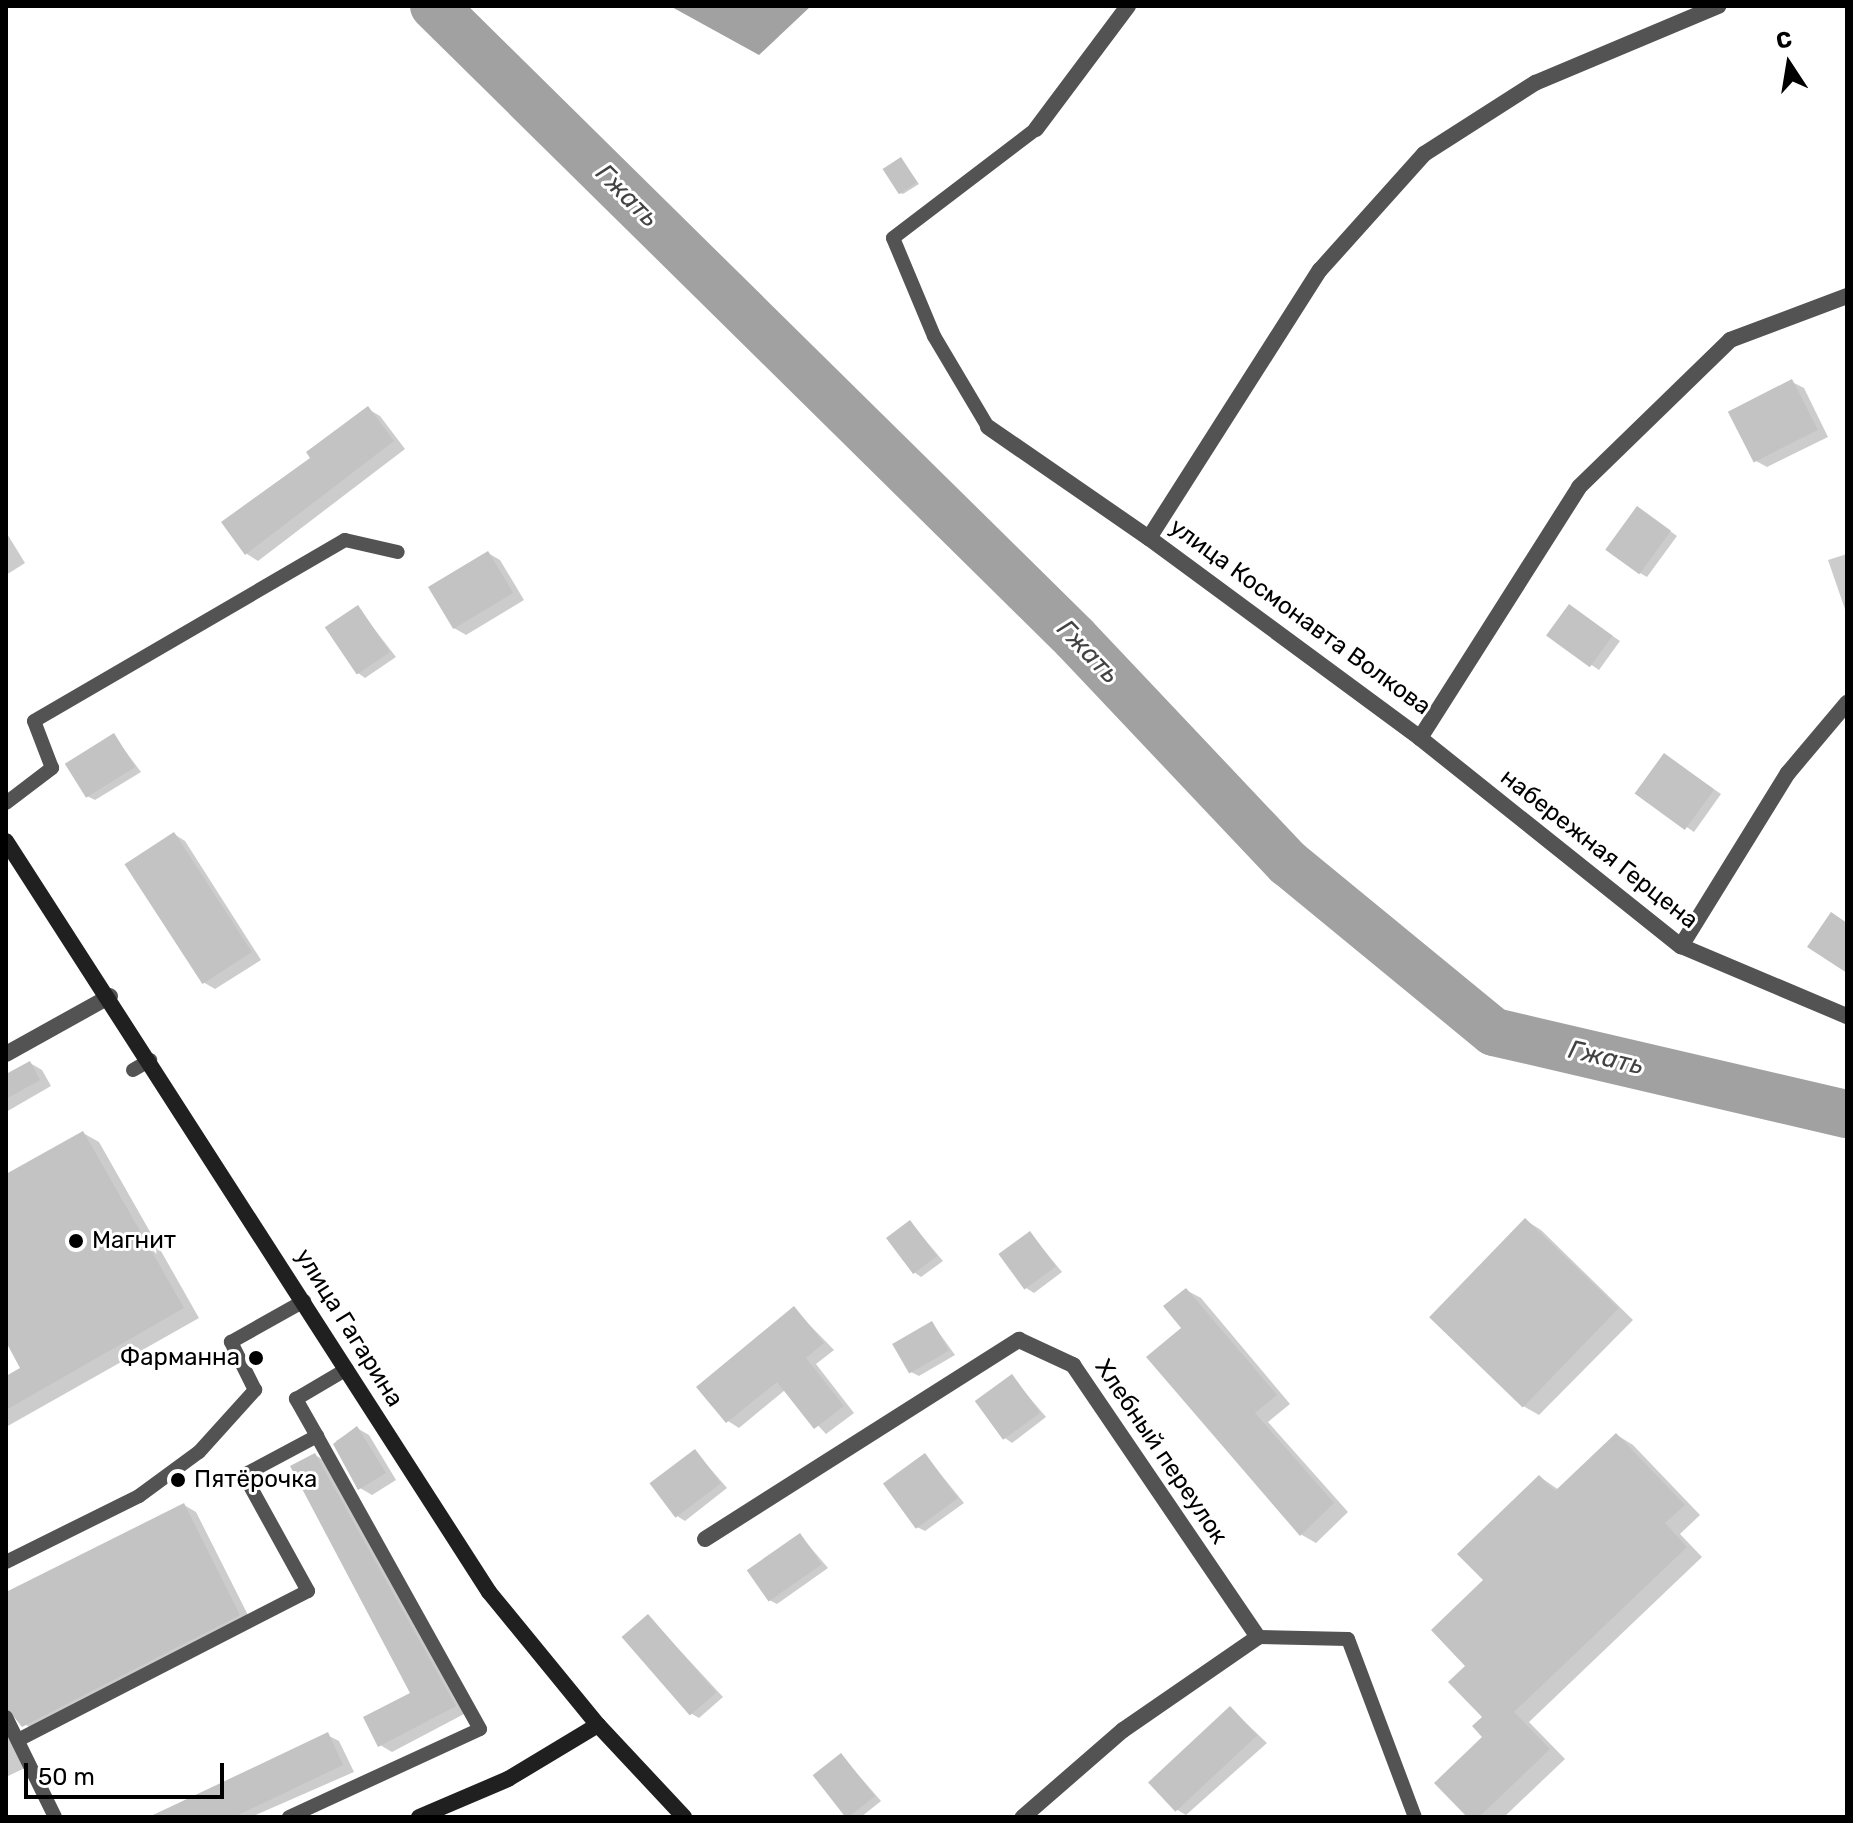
<!DOCTYPE html>
<html>
<head>
<meta charset="utf-8">
<style>
	body { margin:0 }
	#map { position:relative; width:1853px; height:1823px; overflow:hidden; background:#fff; font-family:Rubik,sans-serif }
	div>[style] { position:absolute }
	.water>* { inset:0; background:#a1a1a1 }
	.shadow>* { inset:0; background:#0003 }
	.river>* { height:48px; margin:-24px; padding:0 24px; transform-origin:24px; border-radius:24px; background:#a1a1a1 }
	.building>* { inset:0; background:#c3c3c3; transform-origin:0 0 }
	.lane>* { height:14px; margin:-7px; padding:0 7px; transform-origin:7px; border-radius:7px; background:#535353 }
	.street>* { height:16px; margin:-8px; padding:0 8px; transform-origin:8px; border-radius:8px; background:#535353 }
	.secondary>* { height:16px; margin:-8px; padding:0 8px; transform-origin:8px; border-radius:8px; background:#202020 }
	.dots>* { width:22px; height:22px; translate:-50% -50%; box-sizing:border-box; border:4px solid #fff; border-radius:50% }
	span { translate:-50% -50%; white-space:nowrap; text-align:center; line-height:1.15; -webkit-text-stroke:6px #fff; paint-order:stroke }
	.street-label { font-size:24px; color:#000 }
	.poi-label { font-size:24px; color:#000 }
	.left { translate:0 -50%; text-align:left }
	.right { translate:-100% -50%; text-align:right }
	.water-label { font-size:26px; color:#424242; font-style:italic }
	.frame { position:absolute; inset:0; border:8px solid #000; pointer-events:none }
	.north { position:absolute; left:1749px; top:24px; width:80px; height:80px; -webkit-text-stroke:6px #fff; paint-order:stroke; rotate:348deg; font-size:22px; font-weight:700; line-height:32px; text-align:center; color:#000 }
	.north::after { content:''; display:block; margin:auto; width:28px; height:36px; background:#000; clip-path:polygon(50% 0,100% 100%,50% 72%,0 100%) }
	.scale { position:absolute; left:24px; top:1763px; width:200px; height:36px; box-sizing:border-box; border:4px solid #000; border-top:0; padding-left:10px; font-size:24px; line-height:28px; white-space:nowrap; color:#000; -webkit-text-stroke:6px #fff; paint-order:stroke }
</style>
</head>
<body>
<div id="map">
	<div class="water">
		<div style="clip-path:polygon(670px 6px,811px 6px,759px 55px)"></div>
	</div>
	<div class="shadow">
		<div style="clip-path:polygon(901px 159px,919px 184px,903px 194px,900px 193px)"></div>
		<div style="clip-path:polygon(1792px 382px,1804px 388px,1828px 437px,1767px 467px,1756px 461px)"></div>
		<div style="clip-path:polygon(368px 409px,380px 416px,405px 449px,258px 561px,247px 554px,224px 522px,313px 459px)"></div>
		<div style="clip-path:polygon(1645px 513px,1677px 536px,1647px 577px,1640px 573px)"></div>
		<div style="clip-path:polygon(6px 532px,25px 563px,6px 575px)"></div>
		<div style="clip-path:polygon(488px 553px,500px 560px,524px 600px,466px 635px,454px 628px)"></div>
		<div style="clip-path:polygon(1847px 554px,1847px 615px,1828px 560px)"></div>
		<div style="clip-path:polygon(358px 608px,396px 657px,365px 678px,358px 673px)"></div>
		<div style="clip-path:polygon(1576px 611px,1620px 641px,1599px 670px,1549px 636px)"></div>
		<div style="clip-path:polygon(114px 736px,141px 772px,95px 800px,87px 796px)"></div>
		<div style="clip-path:polygon(1672px 760px,1721px 794px,1694px 832px,1638px 794px)"></div>
		<div style="clip-path:polygon(174px 834px,185px 841px,261px 960px,215px 989px,203px 982px)"></div>
		<div style="clip-path:polygon(30px 1063px,42px 1070px,51px 1086px,6px 1112px,6px 1077px)"></div>
		<div style="clip-path:polygon(83px 1133px,99px 1142px,199px 1318px,6px 1427px,6px 1378px,23px 1368px,6px 1338px,6px 1177px)"></div>
		<div style="clip-path:polygon(1525px 1220px,1541px 1230px,1633px 1320px,1539px 1415px,1523px 1406px)"></div>
		<div style="clip-path:polygon(910px 1222px,943px 1261px,921px 1277px,914px 1272px)"></div>
		<div style="clip-path:polygon(1030px 1233px,1062px 1272px,1034px 1293px,1026px 1288px)"></div>
		<div style="clip-path:polygon(1186px 1290px,1201px 1298px,1290px 1404px,1268px 1422px,1348px 1512px,1316px 1543px,1302px 1535px,1149px 1358px,1184px 1328px)"></div>
		<div style="clip-path:polygon(794px 1309px,834px 1350px,816px 1364px,854px 1413px,826px 1434px,785px 1390px,739px 1428px,728px 1421px)"></div>
		<div style="clip-path:polygon(932px 1323px,955px 1355px,919px 1376px,911px 1372px)"></div>
		<div style="clip-path:polygon(1012px 1377px,1046px 1417px,1012px 1443px,1005px 1438px)"></div>
		<div style="clip-path:polygon(357px 1428px,369px 1435px,396px 1480px,372px 1495px,360px 1488px,336px 1441px)"></div>
		<div style="clip-path:polygon(1617px 1435px,1633px 1445px,1700px 1515px,1680px 1534px,1702px 1557px,1529px 1722px,1565px 1759px,1504px 1817px,1470px 1817px,1485px 1717px,1468px 1666px,1485px 1581px,1540px 1477px,1559px 1490px)"></div>
		<div style="clip-path:polygon(695px 1451px,727px 1488px,685px 1521px,677px 1516px)"></div>
		<div style="clip-path:polygon(315px 1455px,327px 1462px,466px 1713px,392px 1752px,380px 1745px,412px 1694px)"></div>
		<div style="clip-path:polygon(925px 1455px,964px 1503px,925px 1531px,917px 1527px)"></div>
		<div style="clip-path:polygon(184px 1505px,196px 1512px,251px 1621px,35px 1732px,13px 1714px,27px 1767px,6px 1777px,6px 1594px)"></div>
		<div style="clip-path:polygon(800px 1535px,828px 1568px,777px 1604px,769px 1600px)"></div>
		<div style="clip-path:polygon(648px 1616px,723px 1697px,699px 1718px,692px 1714px)"></div>
		<div style="clip-path:polygon(1230px 1708px,1267px 1743px,1186px 1815px,1174px 1808px)"></div>
		<div style="clip-path:polygon(327px 1735px,339px 1741px,354px 1772px,251px 1817px,149px 1817px)"></div>
		<div style="clip-path:polygon(841px 1755px,881px 1801px,861px 1817px,846px 1817px,814px 1776px)"></div>
	</div>
	<div class="river">
		<div style="left:434px;top:6px;width:900px;rotate:44.59deg"></div>
		<div style="left:1075px;top:638px;width:310px;rotate:46.6deg"></div>
		<div style="left:1288px;top:863px;width:266px;rotate:39.4deg"></div>
		<div style="left:1494px;top:1032px;width:362px;rotate:13.1deg"></div>
	</div>
	<div class="building">
		<div style="left:901px;top:157px;width:30px;height:22px;rotate:57deg"></div>
		<div style="left:1792px;top:379px;width:57px;height:72px;rotate:63deg"></div>
		<div style="clip-path:polygon(368px 406px,394px 441px,245px 555px,221px 522px,310px 458px,306px 452px)"></div>
		<div style="left:1637px;top:506px;width:42px;height:54px;rotate:36deg"></div>
		<div style="left:488px;top:551px;width:49px;height:70px;rotate:59deg"></div>
		<div style="left:1569px;top:604px;width:54px;height:39px;rotate:36deg"></div>
		<div style="left:358px;top:605px;width:57px;height:40px;rotate:56deg"></div>
		<div style="left:114px;top:733px;width:40px;height:58px;rotate:58deg"></div>
		<div style="left:1664px;top:753px;width:62px;height:50px;rotate:36deg"></div>
		<div style="left:174px;top:832px;width:143px;height:59px;rotate:57deg"></div>
		<div style="clip-path:polygon(1831px 912px,1847px 923px,1847px 973px,1807px 947px)"></div>
		<div style="clip-path:polygon(30px 1061px,40px 1080px,6px 1099px,6px 1074px)"></div>
		<div style="clip-path:polygon(83px 1131px,184px 1308px,6px 1410px,6px 1376px,20px 1368px,6px 1342px,6px 1174px)"></div>
		<div style="left:1525px;top:1218px;width:130px;height:138px;rotate:44deg"></div>
		<div style="left:910px;top:1220px;width:45px;height:30px;rotate:53deg"></div>
		<div style="left:1030px;top:1231px;width:44px;height:39px;rotate:54deg"></div>
		<div style="clip-path:polygon(1186px 1288px,1277px 1395px,1255px 1413px,1334px 1503px,1300px 1536px,1146px 1357px,1181px 1328px,1163px 1306px)"></div>
		<div style="clip-path:polygon(794px 1306px,824px 1343px,806px 1358px,844px 1406px,814px 1429px,777px 1382px,726px 1423px,696px 1387px)"></div>
		<div style="left:932px;top:1321px;width:34px;height:46px;rotate:60deg"></div>
		<div style="left:1012px;top:1374px;width:48px;height:46px;rotate:54deg"></div>
		<div style="clip-path:polygon(357px 1426px,386px 1473px,358px 1490px,333px 1444px)"></div>
		<div style="clip-path:polygon(1616px 1433px,1685px 1505px,1665px 1523px,1687px 1547px,1514px 1712px,1550px 1749px,1479px 1817px,1467px 1817px,1434px 1783px,1482px 1737px,1472px 1726px,1482px 1717px,1448px 1682px,1465px 1666px,1431px 1630px,1483px 1580px,1457px 1554px,1539px 1475px,1555px 1491px)"></div>
		<div style="left:695px;top:1449px;width:43px;height:57px;rotate:53deg"></div>
		<div style="clip-path:polygon(315px 1453px,456px 1706px,378px 1747px,363px 1717px,410px 1693px,290px 1466px)"></div>
		<div style="left:925px;top:1453px;width:56px;height:52px;rotate:54deg"></div>
		<div style="clip-path:polygon(184px 1503px,240px 1615px,22px 1727px,6px 1707px,6px 1592px)"></div>
		<div style="left:800px;top:1533px;width:38px;height:65px;rotate:55deg"></div>
		<div style="left:648px;top:1614px;width:104px;height:35px;rotate:49deg"></div>
		<div style="left:1230px;top:1706px;width:40px;height:112px;rotate:47deg"></div>
		<div style="clip-path:polygon(328px 1732px,343px 1765px,234px 1817px,149px 1817px)"></div>
		<div style="left:841px;top:1753px;width:55px;height:36px;rotate:52deg"></div>
	</div>
	<div class="lane">
		<div style="left:988px;top:427px;width:106px;rotate:-120.7deg"></div>
		<div style="left:934px;top:336px;width:106px;rotate:-112.7deg"></div>
		<div style="left:893px;top:238px;width:180px;rotate:-37.3deg"></div>
		<div style="left:6px;top:803px;width:58px;rotate:-37.3deg"></div>
		<div style="left:52px;top:768px;width:50px;rotate:-111deg"></div>
		<div style="left:34px;top:721px;width:360px;rotate:-30.2deg"></div>
		<div style="left:345px;top:540px;width:54px;rotate:12.8deg"></div>
		<div style="left:133px;top:1070px;width:20px;rotate:-30deg"></div>
		<div style="left:6px;top:1562px;width:148px;rotate:-26.4deg"></div>
		<div style="left:139px;top:1496px;width:74px;rotate:-36.3deg"></div>
		<div style="left:199px;top:1452px;width:84px;rotate:-47.9deg"></div>
		<div style="left:255px;top:1390px;width:54px;rotate:-116.6deg"></div>
		<div style="left:231px;top:1342px;width:84px;rotate:-29.3deg"></div>
		<div style="left:1258px;top:1637px;width:90px;rotate:1.3deg"></div>
		<div style="left:1348px;top:1639px;width:190px;rotate:69.4deg"></div>
		<div style="left:6px;top:1717px;width:111px;rotate:63.9deg"></div>
		<div style="left:18px;top:1740px;width:326px;rotate:-27.2deg"></div>
		<div style="left:308px;top:1591px;width:132px;rotate:-118.9deg"></div>
		<div style="left:244px;top:1475px;width:83px;rotate:-28.1deg"></div>
		<div style="left:317px;top:1436px;width:43px;rotate:-119.6deg"></div>
		<div style="left:296px;top:1399px;width:59px;rotate:-30.5deg"></div>
		<div style="left:289px;top:1817px;width:210px;rotate:-24.7deg"></div>
		<div style="left:480px;top:1729px;width:335px;rotate:-119.1deg"></div>
	</div>
	<div class="street">
		<div style="left:1036px;top:129px;width:154px;rotate:-53.2deg"></div>
		<div style="left:988px;top:427px;width:196px;rotate:34.6deg"></div>
		<div style="left:1149px;top:538px;width:337px;rotate:36.4deg"></div>
		<div style="left:1420px;top:738px;width:297px;rotate:-57.6deg"></div>
		<div style="left:1579px;top:487px;width:211px;rotate:-44.2deg"></div>
		<div style="left:1730px;top:340px;width:125px;rotate:-20.6deg"></div>
		<div style="left:1149px;top:538px;width:318px;rotate:-57.5deg"></div>
		<div style="left:1320px;top:270px;width:156px;rotate:-48.1deg"></div>
		<div style="left:1424px;top:154px;width:132px;rotate:-32.6deg"></div>
		<div style="left:1535px;top:83px;width:199px;rotate:-22.8deg"></div>
		<div style="left:1420px;top:738px;width:334px;rotate:38.6deg"></div>
		<div style="left:1681px;top:946px;width:180px;rotate:22.9deg"></div>
		<div style="left:1681px;top:946px;width:203px;rotate:-58.3deg"></div>
		<div style="left:1788px;top:773px;width:92px;rotate:-49.9deg"></div>
		<div style="left:6px;top:1054px;width:119px;rotate:-29.1deg"></div>
		<div style="left:705px;top:1539px;width:372px;rotate:-32.4deg"></div>
		<div style="left:1019px;top:1340px;width:60px;rotate:24.8deg"></div>
		<div style="left:1073px;top:1365px;width:329px;rotate:55.8deg"></div>
		<div style="left:1258px;top:1637px;width:164px;rotate:145.4deg"></div>
		<div style="left:1123px;top:1730px;width:133px;rotate:139deg"></div>
	</div>
	<div class="secondary">
		<div style="left:6px;top:841px;width:893px;rotate:57.25deg"></div>
		<div style="left:489px;top:1592px;width:172px;rotate:50.7deg"></div>
		<div style="left:598px;top:1725px;width:126px;rotate:46.9deg"></div>
		<div style="left:419px;top:1817px;width:97px;rotate:-23.1deg"></div>
		<div style="left:508px;top:1779px;width:105px;rotate:-31deg"></div>
	</div>
	<div class="dots">
		<div style="left:76px;top:1241px;background:#000"></div>
		<div style="left:256px;top:1358px;background:#000"></div>
		<div style="left:178px;top:1480px;background:#000"></div>
	</div>
	<div class="street-label">
		<span style="left:1300px;top:617px;rotate:36deg">улица Космонавта Волкова</span>
		<span style="left:1599px;top:849px;rotate:38deg">набережная Герцена</span>
		<span style="left:349px;top:1328px;rotate:58deg">улица Гагарина</span>
		<span style="left:1161px;top:1452px;rotate:56deg">Хлебный переулок</span>
	</div>
	<div class="poi-label">
		<span class="left" style="left:92px;top:1241px">Магнит</span>
		<span class="right" style="left:240px;top:1358px">Фарманна</span>
		<span class="left" style="left:194px;top:1480px">Пятёрочка</span>
	</div>
	<div class="water-label">
		<span style="left:627px;top:196px;rotate:45deg">Гжать</span>
		<span style="left:1088px;top:652px;rotate:46deg">Гжать</span>
		<span style="left:1606px;top:1058px;rotate:13deg">Гжать</span>
	</div>
	<div class="frame"></div>
	<div class="north">С</div>
	<div class="scale">50 m</div>
</div>
</body>
</html>
